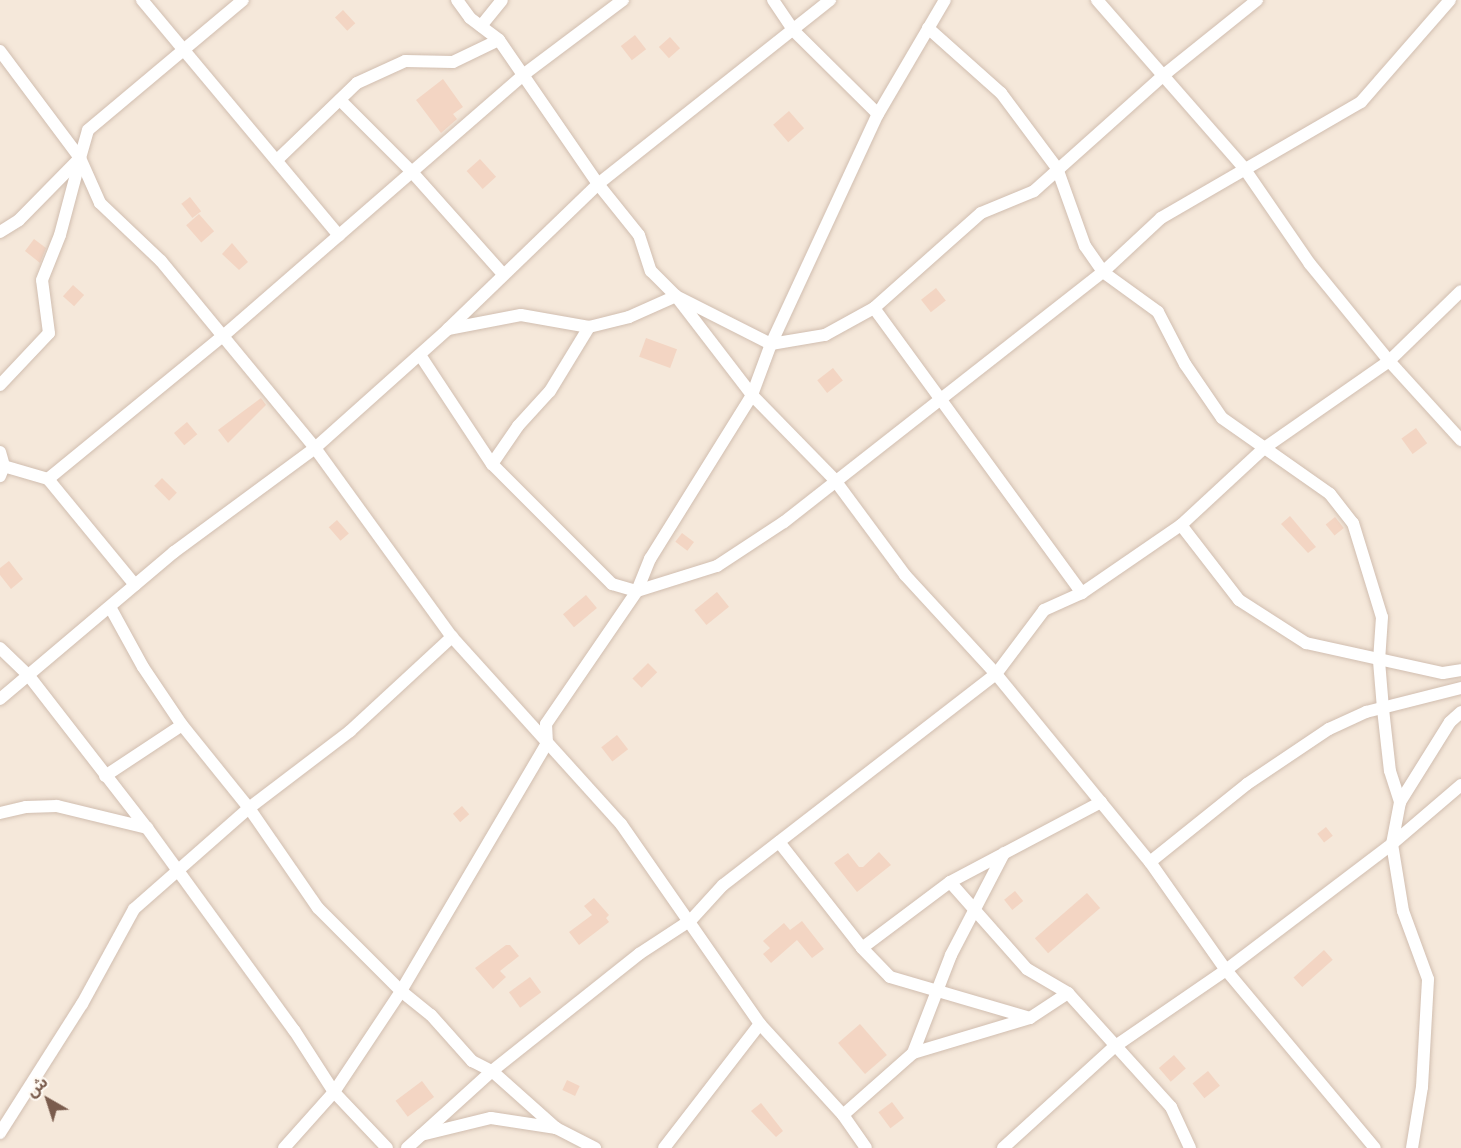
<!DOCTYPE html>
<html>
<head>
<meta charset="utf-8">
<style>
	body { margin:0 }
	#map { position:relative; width:1461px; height:1148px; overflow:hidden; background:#fdf6ec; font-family:"Golos Text","Noto Sans Arabic",sans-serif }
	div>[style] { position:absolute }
	.residential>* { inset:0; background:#f5e8da; transform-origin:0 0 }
	.building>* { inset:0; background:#f3d5c3; transform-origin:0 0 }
	.roads { filter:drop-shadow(0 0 2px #d1beb0) drop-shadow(0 0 2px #d1beb0) }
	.street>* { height:12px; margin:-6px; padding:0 6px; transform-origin:6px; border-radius:6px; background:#fff }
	span { translate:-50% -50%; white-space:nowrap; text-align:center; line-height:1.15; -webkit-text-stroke:4.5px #fffaf3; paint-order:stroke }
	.north { position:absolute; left:18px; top:1070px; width:60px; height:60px; -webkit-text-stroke:4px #fffaf3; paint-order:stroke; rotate:321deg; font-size:16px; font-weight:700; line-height:24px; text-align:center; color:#7a5c4d }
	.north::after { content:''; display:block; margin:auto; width:21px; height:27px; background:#7a5c4d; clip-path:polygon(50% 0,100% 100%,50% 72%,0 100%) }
</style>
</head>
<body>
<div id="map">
	<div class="residential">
		<div style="left:0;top:0;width:1461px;height:1148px"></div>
	</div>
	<div class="building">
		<div style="left:343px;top:10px;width:18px;height:11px;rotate:47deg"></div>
		<div style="left:635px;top:35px;width:18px;height:18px;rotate:52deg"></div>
		<div style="left:670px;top:37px;width:15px;height:15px;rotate:48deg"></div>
		<div style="clip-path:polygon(443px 79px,463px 107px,453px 114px,457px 119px,441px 133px,416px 100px)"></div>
		<div style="left:789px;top:111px;width:23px;height:21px;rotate:49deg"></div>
		<div style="left:480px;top:159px;width:24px;height:18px;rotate:48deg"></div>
		<div style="left:190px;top:197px;width:18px;height:11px;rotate:52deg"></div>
		<div style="left:199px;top:214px;width:23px;height:17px;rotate:49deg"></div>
		<div style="clip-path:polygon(34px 239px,46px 248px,40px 263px,25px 251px)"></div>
		<div style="clip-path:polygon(232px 243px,248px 262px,239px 270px,222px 254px)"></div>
		<div style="left:73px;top:285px;width:15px;height:15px;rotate:42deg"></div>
		<div style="left:936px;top:288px;width:16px;height:19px;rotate:52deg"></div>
		<div style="left:646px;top:338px;width:33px;height:20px;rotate:20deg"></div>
		<div style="left:833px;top:368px;width:16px;height:20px;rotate:52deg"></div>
		<div style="clip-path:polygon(261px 398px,266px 405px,228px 443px,218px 430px)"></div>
		<div style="left:187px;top:422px;width:16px;height:17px;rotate:50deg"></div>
		<div style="left:1416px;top:428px;width:19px;height:18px;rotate:54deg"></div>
		<div style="left:162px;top:478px;width:21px;height:11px;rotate:45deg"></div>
		<div style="clip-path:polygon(1290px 516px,1316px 547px,1308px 553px,1281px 524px)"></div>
		<div style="left:1335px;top:517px;width:14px;height:12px;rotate:51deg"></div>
		<div style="left:337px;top:520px;width:18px;height:11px;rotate:49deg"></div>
		<div style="left:682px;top:533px;width:15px;height:11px;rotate:37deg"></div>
		<div style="clip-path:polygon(9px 561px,23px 579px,11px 589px,0 575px,0 568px)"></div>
		<div style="left:717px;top:592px;width:19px;height:29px;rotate:51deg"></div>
		<div style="left:586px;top:595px;width:17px;height:30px;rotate:50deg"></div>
		<div style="left:648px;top:663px;width:13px;height:22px;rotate:45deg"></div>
		<div style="left:617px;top:735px;width:18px;height:20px;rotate:52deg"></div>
		<div style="left:462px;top:806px;width:11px;height:12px;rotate:49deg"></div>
		<div style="left:1326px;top:827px;width:11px;height:11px;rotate:52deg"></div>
		<div style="clip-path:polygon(879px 852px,891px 865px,857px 892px,834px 863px,848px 853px,859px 867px,863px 867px)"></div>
		<div style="left:1015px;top:891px;width:13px;height:14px;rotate:51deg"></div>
		<div style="left:1087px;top:893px;width:20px;height:69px;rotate:49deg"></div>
		<div style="clip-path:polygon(594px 898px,609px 915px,606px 918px,609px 922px,579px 945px,569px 932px,592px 915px,584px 906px)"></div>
		<div style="clip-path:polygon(802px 921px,824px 949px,812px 958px,797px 940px,771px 963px,763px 954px,770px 948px,763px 941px,784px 923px,790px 930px)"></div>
		<div style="clip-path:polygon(506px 945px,510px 945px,519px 956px,500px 971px,506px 977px,493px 989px,475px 968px)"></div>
		<div style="left:1324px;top:950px;width:13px;height:41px;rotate:48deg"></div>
		<div style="left:530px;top:977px;width:19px;height:26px;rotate:54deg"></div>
		<div style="left:860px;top:1024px;width:41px;height:29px;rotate:49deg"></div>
		<div style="left:1174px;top:1055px;width:18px;height:20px;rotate:49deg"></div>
		<div style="left:1208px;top:1071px;width:19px;height:20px;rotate:51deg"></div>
		<div style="left:567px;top:1080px;width:14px;height:11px;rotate:25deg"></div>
		<div style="left:422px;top:1081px;width:20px;height:33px;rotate:53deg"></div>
		<div style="left:892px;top:1102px;width:20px;height:17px;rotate:53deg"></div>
		<div style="clip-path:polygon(761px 1103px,783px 1131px,776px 1137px,751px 1111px)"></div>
	</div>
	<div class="roads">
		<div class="street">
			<div style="left:142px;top:0;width:307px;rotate:50.1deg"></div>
			<div style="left:457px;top:0;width:22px;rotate:54deg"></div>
			<div style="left:470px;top:18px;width:36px;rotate:37deg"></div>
			<div style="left:499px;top:40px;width:175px;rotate:55.5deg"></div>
			<div style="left:598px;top:184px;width:65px;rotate:51.2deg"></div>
			<div style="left:639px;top:235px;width:38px;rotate:72deg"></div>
			<div style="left:651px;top:271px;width:35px;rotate:45deg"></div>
			<div style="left:676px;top:296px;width:125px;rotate:52.5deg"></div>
			<div style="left:752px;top:395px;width:117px;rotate:45.7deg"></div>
			<div style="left:834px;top:479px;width:119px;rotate:53.5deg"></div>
			<div style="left:905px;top:575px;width:134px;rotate:47.4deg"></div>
			<div style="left:996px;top:674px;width:243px;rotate:50.7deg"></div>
			<div style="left:1150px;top:862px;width:132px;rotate:54.9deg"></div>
			<div style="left:1226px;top:970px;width:232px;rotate:50.1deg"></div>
			<div style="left:773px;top:0;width:37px;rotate:56deg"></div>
			<div style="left:794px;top:31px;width:118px;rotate:44.7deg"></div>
			<div style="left:1097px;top:0;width:223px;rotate:48.8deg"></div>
			<div style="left:1244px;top:168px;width:116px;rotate:55.5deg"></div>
			<div style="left:1310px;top:264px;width:125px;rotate:50.8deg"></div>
			<div style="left:1389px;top:361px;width:107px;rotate:47.7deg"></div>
			<div style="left:481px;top:26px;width:33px;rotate:-51deg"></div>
			<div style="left:928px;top:28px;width:98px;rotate:41.7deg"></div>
			<div style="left:1001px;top:93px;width:94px;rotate:53.3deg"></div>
			<div style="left:1057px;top:168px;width:83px;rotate:70.3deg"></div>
			<div style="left:1085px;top:246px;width:32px;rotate:55deg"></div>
			<div style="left:1103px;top:272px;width:68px;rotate:36deg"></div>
			<div style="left:1158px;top:312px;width:59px;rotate:62.6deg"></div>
			<div style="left:1185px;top:364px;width:65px;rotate:55.6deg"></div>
			<div style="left:1222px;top:418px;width:132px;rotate:35.1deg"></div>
			<div style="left:1330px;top:494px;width:37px;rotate:52deg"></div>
			<div style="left:1353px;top:523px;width:98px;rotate:72.9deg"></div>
			<div style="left:1382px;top:617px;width:44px;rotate:93.9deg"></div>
			<div style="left:1379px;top:661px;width:48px;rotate:85.2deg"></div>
			<div style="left:1383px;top:709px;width:62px;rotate:83.6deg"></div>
			<div style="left:1390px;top:771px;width:33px;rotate:72deg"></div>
			<div style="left:0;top:51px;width:134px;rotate:53.2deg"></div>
			<div style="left:80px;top:158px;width:49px;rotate:66deg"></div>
			<div style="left:100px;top:203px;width:84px;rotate:43.6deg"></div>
			<div style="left:161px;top:261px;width:242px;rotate:50.5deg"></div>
			<div style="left:315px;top:448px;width:233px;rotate:54.1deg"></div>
			<div style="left:452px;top:637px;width:252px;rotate:47.9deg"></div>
			<div style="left:621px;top:824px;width:244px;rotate:55.2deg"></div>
			<div style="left:760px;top:1024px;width:123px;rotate:47.6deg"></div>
			<div style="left:843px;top:1115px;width:40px;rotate:55.1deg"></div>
			<div style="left:340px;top:100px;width:102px;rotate:45deg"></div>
			<div style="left:412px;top:172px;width:137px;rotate:48.3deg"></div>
			<div style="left:277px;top:160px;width:111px;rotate:-43.9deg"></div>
			<div style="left:357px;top:83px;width:53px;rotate:-24.6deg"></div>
			<div style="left:405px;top:61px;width:48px;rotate:1.2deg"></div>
			<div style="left:453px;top:62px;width:51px;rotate:-25.6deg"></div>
			<div style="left:0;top:232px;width:22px;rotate:-32deg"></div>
			<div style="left:19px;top:220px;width:87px;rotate:-45.5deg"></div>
			<div style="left:80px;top:158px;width:29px;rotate:-74deg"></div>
			<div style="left:88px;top:130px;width:202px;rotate:-40deg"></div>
			<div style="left:874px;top:308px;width:353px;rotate:53.9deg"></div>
			<div style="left:448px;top:329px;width:74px;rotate:-10.9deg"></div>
			<div style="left:521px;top:315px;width:69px;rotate:10deg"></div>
			<div style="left:589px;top:327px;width:41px;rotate:-14deg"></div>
			<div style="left:629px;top:317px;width:51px;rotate:-24.1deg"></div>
			<div style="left:676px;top:296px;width:106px;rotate:26.8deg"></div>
			<div style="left:771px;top:344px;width:55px;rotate:-9.5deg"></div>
			<div style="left:825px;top:335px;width:56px;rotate:-28.9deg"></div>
			<div style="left:874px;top:308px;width:143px;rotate:-41.6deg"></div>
			<div style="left:981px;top:213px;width:57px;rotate:-22.5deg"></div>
			<div style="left:1034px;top:191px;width:176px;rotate:-41.8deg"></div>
			<div style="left:1165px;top:74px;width:118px;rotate:-38.8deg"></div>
			<div style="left:420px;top:355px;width:131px;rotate:56.6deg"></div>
			<div style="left:492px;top:464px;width:170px;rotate:45deg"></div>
			<div style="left:612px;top:584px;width:26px;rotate:16deg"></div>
			<div style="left:637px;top:591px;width:84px;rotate:-17.4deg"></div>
			<div style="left:717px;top:566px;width:80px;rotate:-33.3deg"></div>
			<div style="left:784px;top:522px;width:405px;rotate:-38.1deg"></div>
			<div style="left:1103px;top:272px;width:79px;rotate:-43deg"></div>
			<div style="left:1161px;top:218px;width:231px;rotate:-30.1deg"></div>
			<div style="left:1361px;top:102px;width:135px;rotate:-48.9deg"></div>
			<div style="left:0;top:385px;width:71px;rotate:-46.7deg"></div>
			<div style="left:49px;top:333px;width:53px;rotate:-97.5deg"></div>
			<div style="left:42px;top:280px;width:48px;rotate:-68.2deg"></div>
			<div style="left:60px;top:235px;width:78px;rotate:-75.1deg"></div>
			<div style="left:0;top:452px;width:15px;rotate:74deg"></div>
			<div style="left:4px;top:466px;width:11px;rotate:112deg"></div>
			<div style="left:492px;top:464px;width:46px;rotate:-55.6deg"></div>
			<div style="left:518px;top:426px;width:47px;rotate:-47.6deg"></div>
			<div style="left:550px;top:391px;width:75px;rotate:-58.6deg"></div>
			<div style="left:0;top:465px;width:50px;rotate:16.3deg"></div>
			<div style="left:48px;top:479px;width:137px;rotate:50.6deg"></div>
			<div style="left:48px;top:479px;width:226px;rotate:-39.3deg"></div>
			<div style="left:223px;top:336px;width:398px;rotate:-41deg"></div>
			<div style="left:523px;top:75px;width:125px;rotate:-36.9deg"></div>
			<div style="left:1181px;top:525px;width:95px;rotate:52.3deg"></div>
			<div style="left:1239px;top:600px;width:80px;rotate:32.7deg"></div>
			<div style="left:1306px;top:643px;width:140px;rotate:12.4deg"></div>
			<div style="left:1443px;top:673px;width:18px;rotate:-9deg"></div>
			<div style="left:110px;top:607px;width:68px;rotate:61.2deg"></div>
			<div style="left:143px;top:667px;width:70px;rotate:56.1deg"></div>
			<div style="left:182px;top:725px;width:107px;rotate:51.1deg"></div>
			<div style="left:249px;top:808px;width:121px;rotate:55.4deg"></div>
			<div style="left:318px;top:908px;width:117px;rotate:45deg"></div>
			<div style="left:401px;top:991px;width:38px;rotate:39deg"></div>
			<div style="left:431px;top:1015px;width:62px;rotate:48.3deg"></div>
			<div style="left:472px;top:1061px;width:22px;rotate:27deg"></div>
			<div style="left:492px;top:1071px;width:86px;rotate:41.7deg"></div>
			<div style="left:0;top:648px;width:40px;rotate:44deg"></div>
			<div style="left:29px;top:676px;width:192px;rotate:52.2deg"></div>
			<div style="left:147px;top:828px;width:250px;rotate:54deg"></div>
			<div style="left:294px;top:1030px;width:74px;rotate:57.2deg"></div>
			<div style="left:334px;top:1092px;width:77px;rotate:46.6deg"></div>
			<div style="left:0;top:699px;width:228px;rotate:-40.2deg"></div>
			<div style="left:174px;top:552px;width:175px;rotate:-36.4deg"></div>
			<div style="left:315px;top:448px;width:178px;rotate:-41.8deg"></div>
			<div style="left:448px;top:329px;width:209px;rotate:-44deg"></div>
			<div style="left:598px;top:184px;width:296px;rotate:-38.4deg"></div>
			<div style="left:105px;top:776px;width:92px;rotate:-33.5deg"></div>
			<div style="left:0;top:813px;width:27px;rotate:-13deg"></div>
			<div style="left:26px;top:807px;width:31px;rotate:-2deg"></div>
			<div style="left:57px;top:806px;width:93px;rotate:13.7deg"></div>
			<div style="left:779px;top:842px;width:135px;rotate:51.9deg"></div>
			<div style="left:862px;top:948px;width:40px;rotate:46deg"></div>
			<div style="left:890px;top:977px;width:146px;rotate:16.3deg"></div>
			<div style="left:1030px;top:1018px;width:45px;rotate:-33.3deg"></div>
			<div style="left:1150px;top:862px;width:124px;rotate:-38.8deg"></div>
			<div style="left:1247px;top:784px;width:99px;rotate:-33.9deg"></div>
			<div style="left:1329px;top:729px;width:41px;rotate:-24.7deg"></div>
			<div style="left:1366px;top:712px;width:98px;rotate:-14.2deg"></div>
			<div style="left:950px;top:882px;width:116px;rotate:48.5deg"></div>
			<div style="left:1027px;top:969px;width:48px;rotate:30.3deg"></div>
			<div style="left:1068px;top:993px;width:154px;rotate:47.9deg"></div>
			<div style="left:1171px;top:1107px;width:45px;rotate:65.1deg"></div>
			<div style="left:862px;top:948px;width:110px;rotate:-36.9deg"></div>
			<div style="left:950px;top:882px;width:171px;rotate:-27.9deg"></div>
			<div style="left:913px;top:1053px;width:122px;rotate:-16.7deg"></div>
			<div style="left:843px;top:1115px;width:94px;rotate:-41.5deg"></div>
			<div style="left:913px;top:1053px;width:105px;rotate:-68.8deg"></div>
			<div style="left:951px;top:955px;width:115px;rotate:-62.5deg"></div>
			<div style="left:0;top:1133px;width:153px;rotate:-57.6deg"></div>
			<div style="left:82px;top:1004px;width:108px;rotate:-61.3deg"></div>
			<div style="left:134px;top:909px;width:153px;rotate:-41.3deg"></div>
			<div style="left:249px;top:808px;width:127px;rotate:-37.3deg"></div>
			<div style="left:350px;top:731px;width:139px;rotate:-42.7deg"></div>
			<div style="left:421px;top:1135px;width:72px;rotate:-13.7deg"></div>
			<div style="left:491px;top:1118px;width:66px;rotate:8.7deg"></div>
			<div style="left:556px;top:1128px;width:44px;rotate:27.1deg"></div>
			<div style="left:284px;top:1148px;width:75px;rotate:-48.2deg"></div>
			<div style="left:334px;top:1092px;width:121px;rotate:-56.4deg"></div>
			<div style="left:401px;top:991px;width:288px;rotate:-59.5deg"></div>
			<div style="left:547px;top:743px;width:19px;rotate:-93deg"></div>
			<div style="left:546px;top:724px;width:161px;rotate:-55.6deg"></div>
			<div style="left:637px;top:591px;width:35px;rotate:-68deg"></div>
			<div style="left:650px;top:559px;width:193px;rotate:-58.1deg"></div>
			<div style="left:752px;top:395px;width:54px;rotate:-69.6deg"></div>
			<div style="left:771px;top:344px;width:254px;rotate:-65.1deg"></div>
			<div style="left:878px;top:114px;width:132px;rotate:-59.6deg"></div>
			<div style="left:407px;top:1148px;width:115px;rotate:-42.2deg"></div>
			<div style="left:492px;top:1071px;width:188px;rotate:-38.5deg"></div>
			<div style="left:639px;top:954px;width:62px;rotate:-33.2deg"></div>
			<div style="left:691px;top:920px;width:47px;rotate:-47.6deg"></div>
			<div style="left:723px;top:885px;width:345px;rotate:-37.7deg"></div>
			<div style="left:996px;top:674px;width:80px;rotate:-53.1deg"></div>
			<div style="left:1044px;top:610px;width:42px;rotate:-24.1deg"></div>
			<div style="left:1082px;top:593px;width:120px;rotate:-34.5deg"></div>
			<div style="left:1181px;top:525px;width:112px;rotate:-42.8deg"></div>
			<div style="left:1263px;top:449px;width:154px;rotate:-34.9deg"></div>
			<div style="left:1389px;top:361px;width:100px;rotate:-44.2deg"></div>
			<div style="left:664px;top:1148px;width:157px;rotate:-52.3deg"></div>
			<div style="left:1003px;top:1148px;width:150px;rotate:-42.3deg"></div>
			<div style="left:1114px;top:1047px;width:136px;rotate:-34.5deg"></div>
			<div style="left:1226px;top:970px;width:208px;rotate:-37.2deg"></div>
			<div style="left:1392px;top:844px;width:91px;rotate:-40.5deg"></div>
			<div style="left:1412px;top:1148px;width:62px;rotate:-80.7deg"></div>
			<div style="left:1422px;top:1087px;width:108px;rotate:-86.8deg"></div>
			<div style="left:1428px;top:979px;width:72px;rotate:-110.2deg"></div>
			<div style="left:1403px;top:911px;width:68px;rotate:-99.3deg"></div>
			<div style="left:1392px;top:844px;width:43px;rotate:-79.2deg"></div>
			<div style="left:1400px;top:802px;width:94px;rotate:-58deg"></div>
			<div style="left:1450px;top:722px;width:15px;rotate:-42deg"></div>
		</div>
	</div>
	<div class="north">ش</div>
</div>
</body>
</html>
